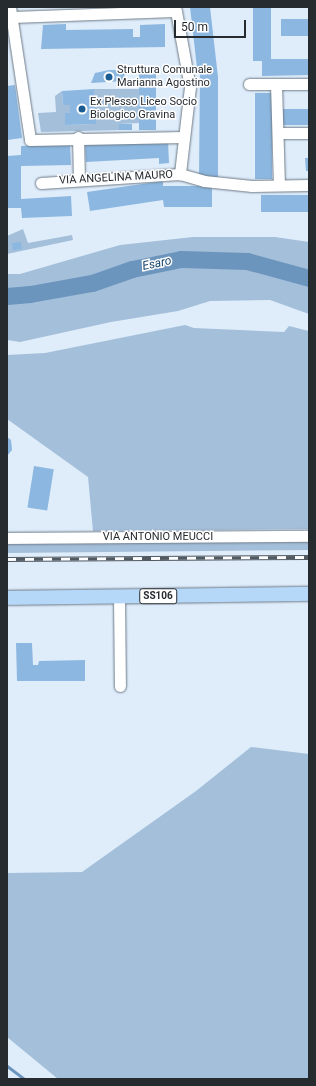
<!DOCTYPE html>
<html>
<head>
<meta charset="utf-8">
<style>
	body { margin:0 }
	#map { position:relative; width:316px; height:1086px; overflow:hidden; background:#dfedfb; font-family:Roboto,sans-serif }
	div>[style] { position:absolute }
	.green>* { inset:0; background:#a4bfda }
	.stream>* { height:3px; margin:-1.5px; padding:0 1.5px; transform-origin:1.5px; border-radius:1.5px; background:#6c95bd }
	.river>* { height:17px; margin:-8.5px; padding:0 8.5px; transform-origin:8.5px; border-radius:8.5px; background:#6c95bd }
	.building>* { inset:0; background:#8cb7e0; transform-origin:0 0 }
	.roads { filter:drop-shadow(0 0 1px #6d7a86) drop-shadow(0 0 1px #6d7a86) }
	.minor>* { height:11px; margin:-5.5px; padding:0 5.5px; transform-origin:5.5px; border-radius:5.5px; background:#fff }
	.major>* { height:14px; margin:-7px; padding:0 7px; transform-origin:7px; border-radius:7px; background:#b5d7f8 }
	.rail>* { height:4.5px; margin-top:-2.25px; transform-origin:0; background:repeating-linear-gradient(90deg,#fff 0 9px,#525a61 0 18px); box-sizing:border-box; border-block:1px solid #525a61 }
	.dots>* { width:11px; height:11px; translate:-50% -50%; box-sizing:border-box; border:2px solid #fff; border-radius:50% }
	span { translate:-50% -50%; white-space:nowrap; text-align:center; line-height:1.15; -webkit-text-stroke:3px #fff; paint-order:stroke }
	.shield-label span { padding:1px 3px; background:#fff; border:1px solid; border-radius:3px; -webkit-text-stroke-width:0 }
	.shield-label { font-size:10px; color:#262b30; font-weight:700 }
	.poi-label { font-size:11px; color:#262b30 }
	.left { translate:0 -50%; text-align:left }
	.street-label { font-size:11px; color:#262b30 }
	.water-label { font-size:12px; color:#15446b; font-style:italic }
	.frame { position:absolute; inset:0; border:8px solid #262b30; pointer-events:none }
	.scale { position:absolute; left:174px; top:20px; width:72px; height:18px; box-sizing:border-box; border:2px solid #262b30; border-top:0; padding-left:5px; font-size:12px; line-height:14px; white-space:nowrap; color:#262b30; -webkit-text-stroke:3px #fff; paint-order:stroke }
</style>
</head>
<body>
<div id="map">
	<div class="green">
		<div style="clip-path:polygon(94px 89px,139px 89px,140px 123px,119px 124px,119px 130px,41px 132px,38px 113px,56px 112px,55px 96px,62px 91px,63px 105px,70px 105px,70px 113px,65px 113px,65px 125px,95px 124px)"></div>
		<div style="clip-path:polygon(23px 229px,28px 243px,72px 235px,73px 240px,7px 254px,7px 236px)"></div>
		<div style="clip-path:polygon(193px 237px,275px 237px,309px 242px,309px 314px,270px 300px,210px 301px,178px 311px,111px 322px,20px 342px,7px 340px,7px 274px,20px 274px,120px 245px)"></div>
		<div style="clip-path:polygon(185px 325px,194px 328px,284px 332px,289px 326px,309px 331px,309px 529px,93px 531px,88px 477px,7px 419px,7px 355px,45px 353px)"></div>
		<div style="clip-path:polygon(309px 542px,309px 550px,7px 553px,7px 543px)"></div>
		<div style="clip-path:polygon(251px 747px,309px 754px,309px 1079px,58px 1079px,7px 1037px,7px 873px,82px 872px,196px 791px)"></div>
	</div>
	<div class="stream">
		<div style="left:7px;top:1066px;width:21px;rotate:37deg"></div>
	</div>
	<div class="river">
		<div style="left:7px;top:296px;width:23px;rotate:-5deg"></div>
		<div style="left:30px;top:294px;width:63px;rotate:-10.1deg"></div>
		<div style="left:92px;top:283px;width:42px;rotate:-19.3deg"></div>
		<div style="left:132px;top:269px;width:50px;rotate:-11.5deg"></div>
		<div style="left:181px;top:259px;width:66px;rotate:1.7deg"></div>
		<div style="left:247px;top:261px;width:64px;rotate:15.3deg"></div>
	</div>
	<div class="building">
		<div style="clip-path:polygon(190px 7px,210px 7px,218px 77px,218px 177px,199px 177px,200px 67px,197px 68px)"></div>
		<div style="clip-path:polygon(253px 7px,271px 7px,271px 59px,309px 59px,309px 75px,262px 76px,262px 61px,253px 61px)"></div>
		<div style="left:309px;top:19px;width:17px;height:28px;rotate:90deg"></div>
		<div style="clip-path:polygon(66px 24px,66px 30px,133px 29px,133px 37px,140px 37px,140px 25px,165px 24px,165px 47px,41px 49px,43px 25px)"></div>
		<div style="clip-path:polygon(109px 70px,125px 70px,124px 81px,91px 83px,95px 73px)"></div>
		<div style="left:139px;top:70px;width:17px;height:60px"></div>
		<div style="clip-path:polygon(15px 85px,22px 138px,7px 140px,7px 86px)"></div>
		<div style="clip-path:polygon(94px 89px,96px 124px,65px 125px,65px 113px,70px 113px,70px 105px,63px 105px,62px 91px)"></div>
		<div style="left:255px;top:93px;width:17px;height:86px"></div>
		<div style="left:309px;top:109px;width:16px;height:27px;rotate:90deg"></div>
		<div style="left:119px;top:124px;width:13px;height:6px"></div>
		<div style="clip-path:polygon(168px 141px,169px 163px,159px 164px,159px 158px,86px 162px,85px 144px)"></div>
		<div style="clip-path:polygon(70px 145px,71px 165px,21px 166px,21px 199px,71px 196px,72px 216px,22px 218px,21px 208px,7px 208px,7px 156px,21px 155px,21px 146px)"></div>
		<div style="clip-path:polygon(305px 158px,309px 158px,309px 171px,306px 171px)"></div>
		<div style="clip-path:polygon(163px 181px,163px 186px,212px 186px,212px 207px,164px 207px,163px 200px,90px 211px,87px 192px)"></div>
		<div style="left:309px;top:195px;width:17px;height:48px;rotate:90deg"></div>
		<div style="left:21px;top:242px;width:7px;height:9px;rotate:82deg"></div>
		<div style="clip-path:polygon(7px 437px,11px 440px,12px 450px,7px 456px)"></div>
		<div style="left:34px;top:466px;width:20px;height:42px;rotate:9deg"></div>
		<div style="clip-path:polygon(16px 643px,32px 643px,33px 665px,38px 665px,39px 661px,85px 660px,85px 681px,17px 681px)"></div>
	</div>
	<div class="roads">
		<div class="minor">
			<div style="left:10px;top:7px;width:134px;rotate:81.4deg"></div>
			<div style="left:30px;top:140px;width:154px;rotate:-1.1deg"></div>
			<div style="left:11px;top:17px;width:165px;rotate:-2.1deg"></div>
			<div style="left:176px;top:11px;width:77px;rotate:79.6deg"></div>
			<div style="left:190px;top:87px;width:88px;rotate:96.6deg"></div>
			<div style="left:249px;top:84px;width:60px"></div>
			<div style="left:276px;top:84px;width:101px;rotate:88.3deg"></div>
			<div style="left:278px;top:133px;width:31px"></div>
			<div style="left:78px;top:137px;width:43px;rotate:88.7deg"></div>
			<div style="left:41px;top:183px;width:139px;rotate:-3.7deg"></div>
			<div style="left:180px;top:174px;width:25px;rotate:16deg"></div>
			<div style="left:204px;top:181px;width:48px;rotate:5.9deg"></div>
			<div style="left:252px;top:186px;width:57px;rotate:-1deg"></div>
			<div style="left:7px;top:538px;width:302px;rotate:-0.4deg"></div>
			<div style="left:119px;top:597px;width:89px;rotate:89.4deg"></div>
		</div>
		<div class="major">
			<div style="left:7px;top:598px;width:302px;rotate:-0.8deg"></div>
		</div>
	</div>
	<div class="rail">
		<div style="left:7px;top:559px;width:302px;rotate:-0.4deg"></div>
	</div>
	<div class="dots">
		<div style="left:109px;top:77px;background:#1b5d92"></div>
		<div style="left:82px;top:109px;background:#1b5d92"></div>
	</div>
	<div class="shield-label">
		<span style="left:158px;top:596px">SS106</span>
	</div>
	<div class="poi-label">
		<span class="left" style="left:117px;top:77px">Struttura Comunale<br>Marianna Agostino</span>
		<span class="left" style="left:90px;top:109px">Ex Plesso Liceo Socio<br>Biologico Gravina</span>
	</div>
	<div class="street-label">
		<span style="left:116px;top:178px;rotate:-3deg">VIA ANGELINA MAURO</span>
		<span style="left:158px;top:537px">VIA ANTONIO MEUCCI</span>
	</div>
	<div class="water-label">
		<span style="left:157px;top:264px;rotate:-12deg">Esaro</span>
	</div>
	<div class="frame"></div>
	<div class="scale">50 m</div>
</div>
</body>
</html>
